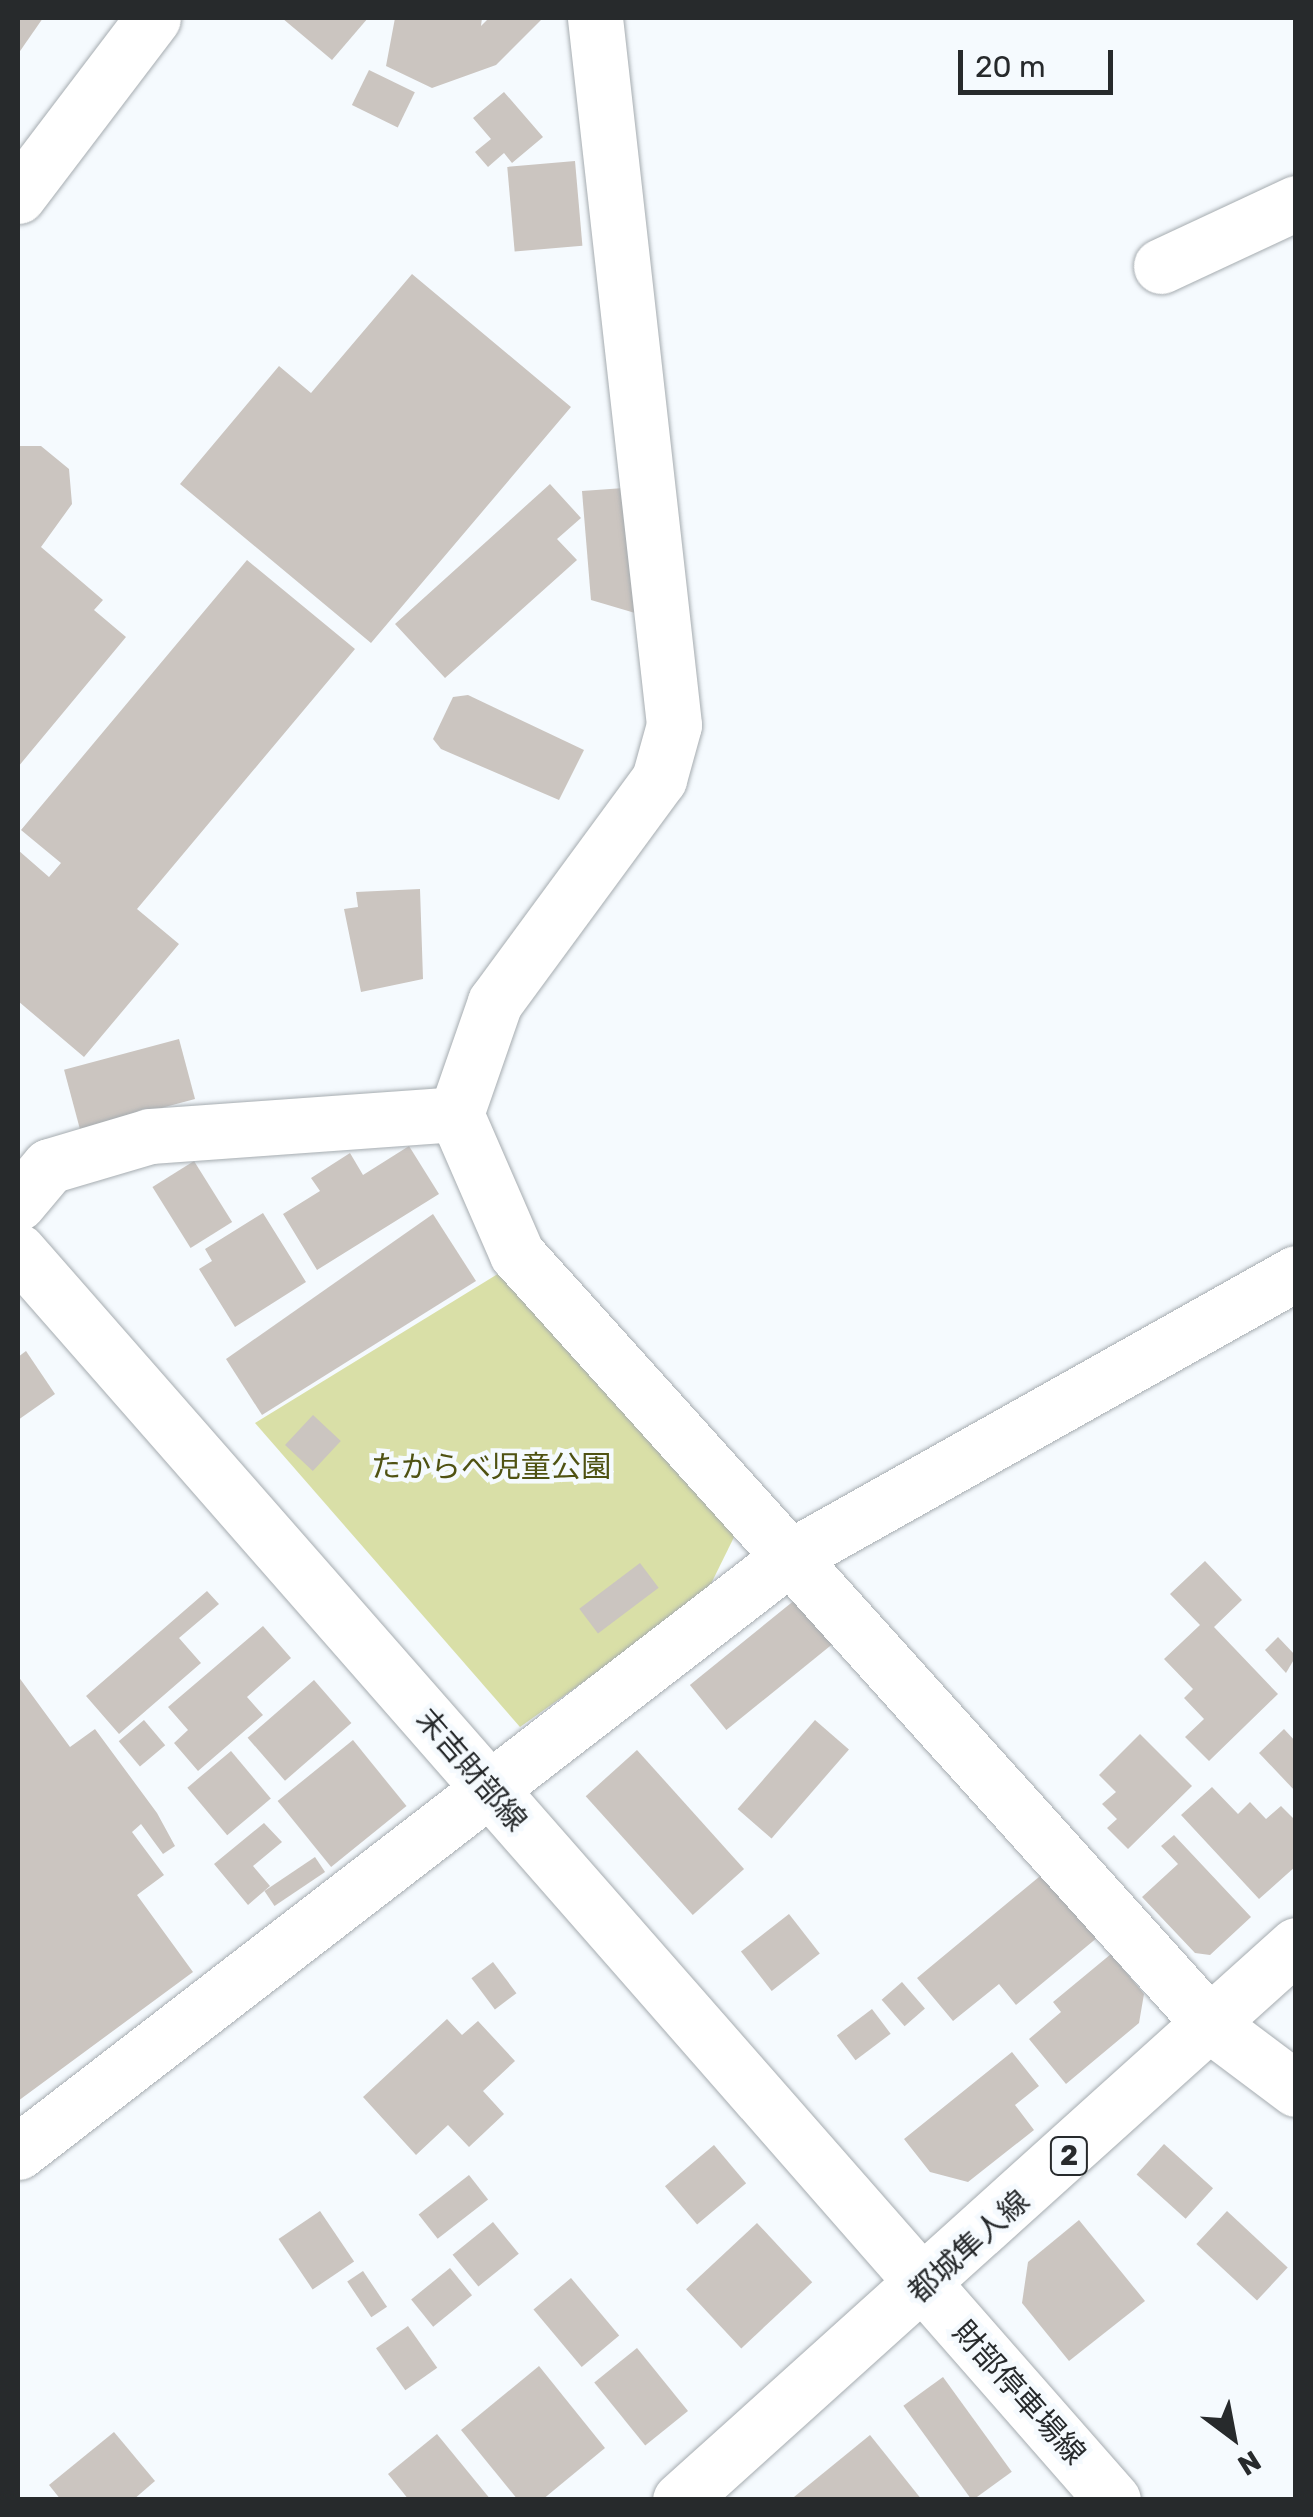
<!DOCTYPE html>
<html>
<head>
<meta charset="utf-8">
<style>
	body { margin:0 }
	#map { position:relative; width:1313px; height:2517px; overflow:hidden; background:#f5fafe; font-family:Rubik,"Noto Sans JP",sans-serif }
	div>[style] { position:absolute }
	.green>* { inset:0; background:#d9dfa7 }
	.building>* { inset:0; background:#cbc5c0; transform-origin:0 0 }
	.roads { filter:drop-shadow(0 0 2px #a6acb0) drop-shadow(0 0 2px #a6acb0) }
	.minor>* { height:55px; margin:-27.5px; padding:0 27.5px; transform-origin:27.5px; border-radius:27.5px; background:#fff }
	.major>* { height:55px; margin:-27.5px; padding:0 27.5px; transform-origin:27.5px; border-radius:27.5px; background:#fff }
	span { translate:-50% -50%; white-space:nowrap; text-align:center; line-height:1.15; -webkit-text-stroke:9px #f5fafe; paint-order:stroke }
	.shield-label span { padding:2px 8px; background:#f5fafe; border:2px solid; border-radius:8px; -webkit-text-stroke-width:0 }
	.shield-label { font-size:28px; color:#272a2c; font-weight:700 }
	.park-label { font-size:30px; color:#4f5212 }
	.street-label { font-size:30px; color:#272a2c }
	.frame { position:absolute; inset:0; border:20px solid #272a2c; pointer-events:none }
	.north { position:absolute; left:1183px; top:2387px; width:100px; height:100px; -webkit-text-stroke:8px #f5fafe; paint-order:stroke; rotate:148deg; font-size:28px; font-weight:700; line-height:40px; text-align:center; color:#272a2c }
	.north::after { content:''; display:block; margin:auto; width:35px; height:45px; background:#272a2c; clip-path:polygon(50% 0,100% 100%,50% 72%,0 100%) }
	.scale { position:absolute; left:958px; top:50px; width:155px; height:45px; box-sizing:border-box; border:5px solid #272a2c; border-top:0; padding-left:12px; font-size:30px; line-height:35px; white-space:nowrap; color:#272a2c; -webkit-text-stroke:8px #f5fafe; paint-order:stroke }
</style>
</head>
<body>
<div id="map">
	<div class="green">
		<div style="clip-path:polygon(514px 1264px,738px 1529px,705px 1596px,520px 1727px,255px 1423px)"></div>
	</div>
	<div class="building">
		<div style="clip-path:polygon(18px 18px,43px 18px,18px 54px)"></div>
		<div style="clip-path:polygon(282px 18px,368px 18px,332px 60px)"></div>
		<div style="clip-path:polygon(395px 18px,482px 18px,481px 26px,489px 18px,543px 18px,496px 65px,432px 88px,386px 66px)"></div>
		<div style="left:369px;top:70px;width:51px;height:39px;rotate:26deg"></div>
		<div style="clip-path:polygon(504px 92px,543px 137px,512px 163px,504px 153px,488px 167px,475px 152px,491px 139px,473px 118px)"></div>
		<div style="left:575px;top:161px;width:85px;height:68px;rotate:85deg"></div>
		<div style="clip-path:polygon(412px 274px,571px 407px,371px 643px,180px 484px,279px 366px,311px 393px)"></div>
		<div style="clip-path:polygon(18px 446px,41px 446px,69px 469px,72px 504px,41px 547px,103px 600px,94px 610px,126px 637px,18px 767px)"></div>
		<div style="clip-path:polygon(550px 484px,581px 518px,557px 539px,577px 560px,445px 678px,395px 624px)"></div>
		<div style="clip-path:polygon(624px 488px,635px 613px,591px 600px,582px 491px)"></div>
		<div style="clip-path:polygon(247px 560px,355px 649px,137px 909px,179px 944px,84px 1057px,18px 1001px,18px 850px,49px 877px,61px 863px,21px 830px)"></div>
		<div style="clip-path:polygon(468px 695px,584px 750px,559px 800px,441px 749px,433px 739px,453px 697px)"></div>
		<div style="clip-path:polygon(420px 889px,423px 979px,361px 992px,344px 909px,358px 907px,356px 892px)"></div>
		<div style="left:179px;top:1039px;width:62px;height:119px;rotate:75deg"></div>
		<div style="clip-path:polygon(409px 1146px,439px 1194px,317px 1270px,283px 1214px,320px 1191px,311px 1178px,350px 1153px,363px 1175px)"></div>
		<div style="left:194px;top:1161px;width:72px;height:49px;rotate:58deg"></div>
		<div style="clip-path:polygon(263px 1213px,306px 1282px,235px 1327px,199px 1269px,212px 1261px,205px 1249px)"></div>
		<div style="clip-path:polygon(433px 1214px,476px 1281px,262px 1415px,226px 1359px)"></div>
		<div style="clip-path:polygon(26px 1351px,55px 1394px,18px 1420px,18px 1357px)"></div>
		<div style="left:313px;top:1415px;width:38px;height:41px;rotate:43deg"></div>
		<div style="clip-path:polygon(1205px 1561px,1242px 1600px,1214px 1627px,1278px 1694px,1209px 1761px,1185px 1737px,1204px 1719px,1184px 1698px,1193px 1689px,1164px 1659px,1200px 1625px,1170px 1594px)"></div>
		<div style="left:640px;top:1563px;width:31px;height:76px;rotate:53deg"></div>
		<div style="clip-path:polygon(207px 1591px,219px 1604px,179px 1638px,201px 1663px,119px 1734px,86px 1696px)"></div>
		<div style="left:801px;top:1595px;width:58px;height:143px;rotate:51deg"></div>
		<div style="clip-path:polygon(263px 1626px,291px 1658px,247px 1697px,263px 1715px,198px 1771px,174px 1743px,188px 1730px,168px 1707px)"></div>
		<div style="clip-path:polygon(1278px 1637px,1296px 1656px,1286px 1673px,1265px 1650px)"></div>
		<div style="clip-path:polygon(18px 1676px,70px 1747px,95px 1729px,157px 1813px,175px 1846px,163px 1854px,141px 1824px,132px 1832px,164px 1875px,137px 1895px,193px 1972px,18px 2101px)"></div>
		<div style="left:314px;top:1680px;width:57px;height:88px;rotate:49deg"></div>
		<div style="left:144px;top:1720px;width:33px;height:33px;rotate:50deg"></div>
		<div style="left:815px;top:1720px;width:45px;height:118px;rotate:41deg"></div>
		<div style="clip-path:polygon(1284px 1729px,1296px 1742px,1296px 1792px,1259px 1753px)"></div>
		<div style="clip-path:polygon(1140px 1734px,1192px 1786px,1128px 1849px,1107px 1828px,1117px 1819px,1102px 1804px,1116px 1792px,1099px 1775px)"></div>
		<div style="left:353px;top:1740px;width:85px;height:97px;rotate:51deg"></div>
		<div style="left:637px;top:1750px;width:160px;height:69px;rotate:48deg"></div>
		<div style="left:231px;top:1751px;width:62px;height:57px;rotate:50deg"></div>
		<div style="clip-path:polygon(1212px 1787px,1238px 1814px,1250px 1802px,1266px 1819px,1281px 1806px,1296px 1821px,1296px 1866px,1259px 1899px,1181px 1815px)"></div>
		<div style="clip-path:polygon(264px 1823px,282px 1842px,253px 1866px,270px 1886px,248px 1905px,214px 1864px)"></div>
		<div style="clip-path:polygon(1174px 1835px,1251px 1917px,1210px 1955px,1195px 1953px,1142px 1897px,1178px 1864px,1161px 1846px)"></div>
		<div style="left:315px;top:1857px;width:18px;height:61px;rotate:56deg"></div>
		<div style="clip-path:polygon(1045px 1872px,1098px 1937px,1016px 2005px,999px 1984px,953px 2021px,917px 1978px)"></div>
		<div style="left:789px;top:1914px;width:50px;height:61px;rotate:52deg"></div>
		<div style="clip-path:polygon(1111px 1954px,1144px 1994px,1139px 2023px,1066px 2084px,1029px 2039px,1061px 2012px,1053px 2002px)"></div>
		<div style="left:493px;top:1962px;width:39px;height:27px;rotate:53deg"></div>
		<div style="left:902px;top:1982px;width:35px;height:27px;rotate:49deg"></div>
		<div style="left:872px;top:2009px;width:31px;height:44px;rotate:53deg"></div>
		<div style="clip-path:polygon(447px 2019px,462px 2035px,478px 2021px,515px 2061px,483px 2091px,504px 2114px,469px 2147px,448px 2125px,416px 2155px,363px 2097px)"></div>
		<div style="clip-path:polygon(1012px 2052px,1039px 2086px,1015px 2105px,1034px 2130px,968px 2182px,930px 2172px,904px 2139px)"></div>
		<div style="left:1164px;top:2144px;width:66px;height:41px;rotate:42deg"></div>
		<div style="left:714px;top:2145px;width:50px;height:64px;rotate:50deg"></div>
		<div style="left:469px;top:2175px;width:31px;height:64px;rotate:52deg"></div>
		<div style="left:320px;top:2211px;width:61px;height:50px;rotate:56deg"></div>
		<div style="left:1227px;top:2211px;width:83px;height:45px;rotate:43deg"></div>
		<div style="clip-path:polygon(1079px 2220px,1145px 2301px,1069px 2361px,1022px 2303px,1028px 2262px)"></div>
		<div style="left:493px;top:2222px;width:41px;height:52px;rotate:51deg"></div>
		<div style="left:757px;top:2223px;width:81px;height:97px;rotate:47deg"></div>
		<div style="left:450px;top:2268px;width:35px;height:50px;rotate:51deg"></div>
		<div style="left:363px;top:2271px;width:43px;height:19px;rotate:56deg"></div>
		<div style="left:571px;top:2278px;width:75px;height:49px;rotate:50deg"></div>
		<div style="left:408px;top:2326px;width:51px;height:39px;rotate:55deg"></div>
		<div style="left:637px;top:2348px;width:81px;height:55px;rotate:51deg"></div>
		<div style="clip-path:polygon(539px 2366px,605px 2448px,542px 2500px,518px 2500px,461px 2430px)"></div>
		<div style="left:943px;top:2377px;width:117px;height:49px;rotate:54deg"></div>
		<div style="clip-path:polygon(114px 2432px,155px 2481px,133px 2500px,61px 2500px,49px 2485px)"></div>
		<div style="clip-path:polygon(437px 2434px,491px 2500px,409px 2500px,388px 2474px)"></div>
		<div style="clip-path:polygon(870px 2435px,922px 2500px,796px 2500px,794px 2497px)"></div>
	</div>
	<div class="roads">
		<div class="minor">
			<div style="left:595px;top:18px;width:711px;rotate:83.62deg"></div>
			<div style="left:674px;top:725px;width:56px;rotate:105.5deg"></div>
			<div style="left:659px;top:779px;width:277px;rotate:126.3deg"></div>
			<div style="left:495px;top:1002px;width:119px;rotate:109.2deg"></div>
			<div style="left:456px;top:1114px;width:153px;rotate:66.5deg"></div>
			<div style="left:517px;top:1254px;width:1039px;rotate:48deg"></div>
			<div style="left:1212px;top:2026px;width:105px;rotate:36.9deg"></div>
			<div style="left:1161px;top:266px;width:149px;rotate:-25deg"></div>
			<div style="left:18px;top:1203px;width:48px;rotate:-50deg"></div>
			<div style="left:49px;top:1166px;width:105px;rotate:-16.5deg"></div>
			<div style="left:150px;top:1136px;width:307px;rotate:-4.1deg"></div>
			<div style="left:18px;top:2152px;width:975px;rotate:-37.62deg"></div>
			<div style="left:790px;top:1557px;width:580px;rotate:-29.3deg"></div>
		</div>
		<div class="major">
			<div style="left:18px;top:196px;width:223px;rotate:-52.8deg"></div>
			<div style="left:18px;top:1251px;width:1661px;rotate:48.76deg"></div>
			<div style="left:680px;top:2500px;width:829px;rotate:-42.02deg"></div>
		</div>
	</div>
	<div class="shield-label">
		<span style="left:1069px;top:2156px">2</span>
	</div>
	<div class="park-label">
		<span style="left:491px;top:1467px">たからべ児童公園</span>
	</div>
	<div class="street-label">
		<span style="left:471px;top:1770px;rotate:49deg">末吉財部線</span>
		<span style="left:969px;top:2247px;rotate:-42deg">都城隼人線</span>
		<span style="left:1019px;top:2393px;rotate:48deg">財部停車場線</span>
	</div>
	<div class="frame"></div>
	<div class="north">N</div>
	<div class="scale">20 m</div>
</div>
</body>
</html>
